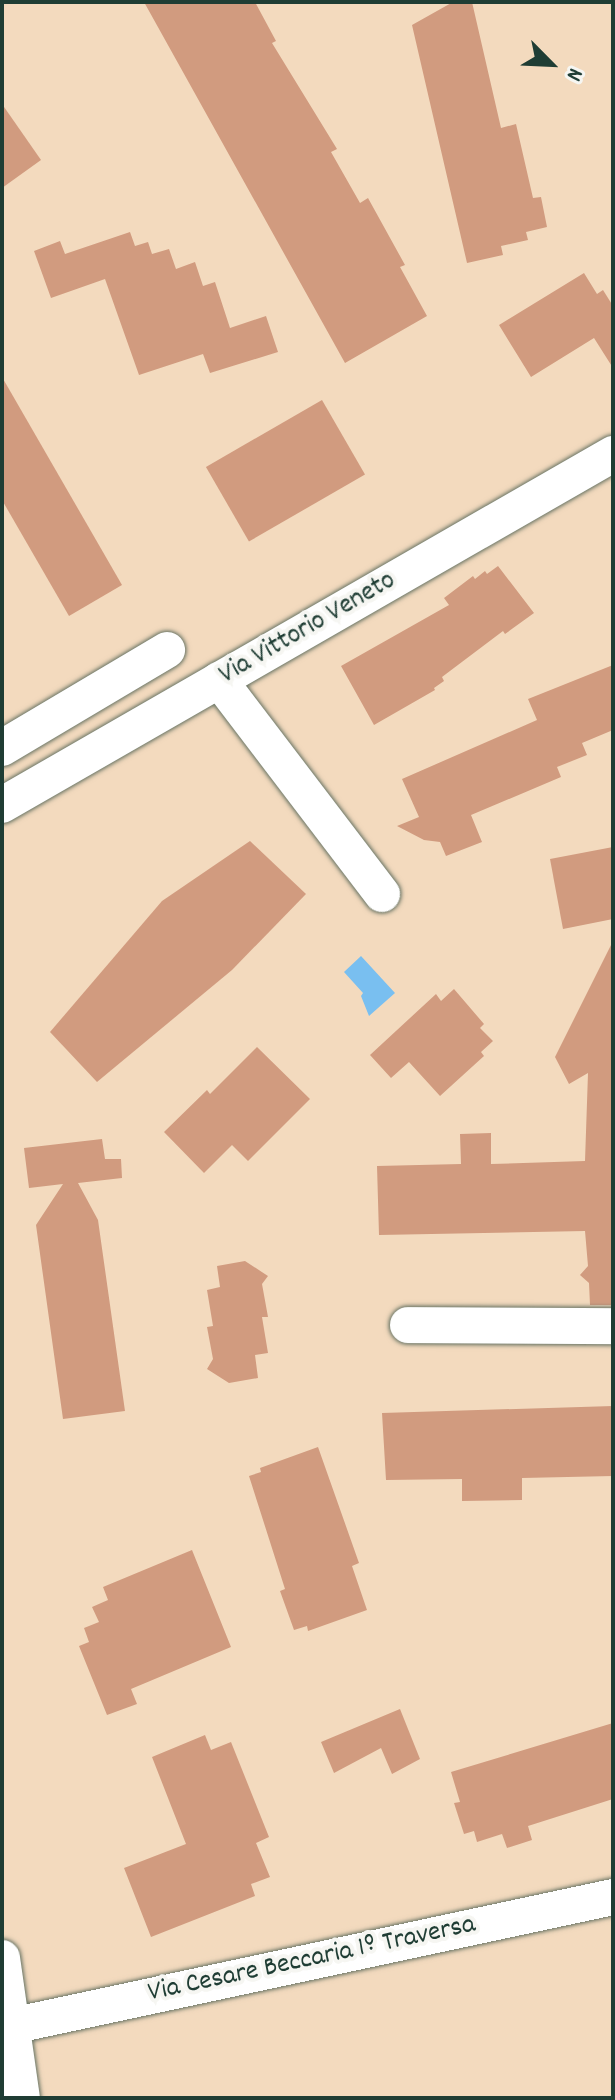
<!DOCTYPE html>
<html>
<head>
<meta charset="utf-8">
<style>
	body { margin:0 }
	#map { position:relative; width:615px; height:2100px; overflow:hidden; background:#f3dabe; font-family:Dekko,sans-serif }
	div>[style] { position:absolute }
	.water>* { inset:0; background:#79bff0 }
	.building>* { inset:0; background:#d19b7f; transform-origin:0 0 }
	.roads { filter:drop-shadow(0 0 2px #697464) drop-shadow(0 0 2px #697464) }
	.minor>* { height:36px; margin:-18px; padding:0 18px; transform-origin:18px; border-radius:18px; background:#fff }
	span { translate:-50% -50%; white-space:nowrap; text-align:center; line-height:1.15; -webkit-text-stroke:8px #f6f6f2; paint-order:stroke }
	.street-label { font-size:28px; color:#1f3d34 }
	.frame { position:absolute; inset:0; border:4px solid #1f3d34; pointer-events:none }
	.north { position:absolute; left:511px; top:24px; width:80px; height:80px; -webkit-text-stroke:6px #f6f6f2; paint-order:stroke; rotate:114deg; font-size:22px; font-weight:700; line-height:32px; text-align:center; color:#1f3d34 }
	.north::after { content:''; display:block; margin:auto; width:28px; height:36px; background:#1f3d34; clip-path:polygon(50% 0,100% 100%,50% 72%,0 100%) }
</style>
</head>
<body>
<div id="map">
	<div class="water">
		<div style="clip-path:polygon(361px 956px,395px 993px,369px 1016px,361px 996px,363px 993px,344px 972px)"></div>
	</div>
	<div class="building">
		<div style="clip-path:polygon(144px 2px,255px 2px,276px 41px,272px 43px,337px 149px,331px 152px,360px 203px,368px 198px,405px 265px,400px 267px,427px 316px,345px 363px)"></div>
		<div style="clip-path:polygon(453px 2px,472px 2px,501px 128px,516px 124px,533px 198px,541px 197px,547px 227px,526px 232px,528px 240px,501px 246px,503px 255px,467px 263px,412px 25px)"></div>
		<div style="clip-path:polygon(2px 104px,41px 160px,2px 188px)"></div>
		<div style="clip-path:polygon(130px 232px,135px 246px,148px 242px,152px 254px,169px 249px,176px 269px,195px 262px,203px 286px,215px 282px,230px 328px,266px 316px,278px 352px,210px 373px,203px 354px,139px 375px,105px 279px,51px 298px,34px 251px,60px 241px,65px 254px)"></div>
		<div style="clip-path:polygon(584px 273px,597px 294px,603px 290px,613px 306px,613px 368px,594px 338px,531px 377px,499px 325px)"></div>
		<div style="clip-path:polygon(2px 377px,122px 585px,69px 616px,2px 500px)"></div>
		<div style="left:322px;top:400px;width:86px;height:134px;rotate:60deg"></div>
		<div style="clip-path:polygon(498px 566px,534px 613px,505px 634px,503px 631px,442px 677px,444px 681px,434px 688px,435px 690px,374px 725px,341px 666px,449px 605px,444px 598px,473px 576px,475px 579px,485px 571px,487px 574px)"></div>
		<div style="clip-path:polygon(613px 665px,613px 730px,582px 743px,587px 755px,557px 767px,561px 777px,471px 815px,482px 842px,446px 856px,440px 842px,424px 840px,397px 826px,419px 817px,402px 779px,537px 720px,528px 699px)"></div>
		<div style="clip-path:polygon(250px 841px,306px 894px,232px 970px,97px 1082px,50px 1032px,162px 901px)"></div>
		<div style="clip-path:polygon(613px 847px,613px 919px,563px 929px,550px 859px)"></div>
		<div style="clip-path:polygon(613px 941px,613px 1305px,590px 1305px,589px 1283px,580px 1275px,588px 1266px,585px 1231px,379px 1235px,377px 1166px,461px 1164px,460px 1134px,491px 1133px,491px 1164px,585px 1161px,588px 1073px,569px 1084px,555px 1057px)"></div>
		<div style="clip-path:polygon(454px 989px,484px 1024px,480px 1028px,493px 1041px,481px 1052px,484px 1056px,440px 1096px,409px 1062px,391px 1078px,370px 1055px,436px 994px,441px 1001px)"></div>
		<div style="clip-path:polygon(257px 1047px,310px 1099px,248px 1161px,232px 1145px,204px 1173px,164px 1132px,207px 1090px,210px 1094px)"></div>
		<div style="clip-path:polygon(102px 1139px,105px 1159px,121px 1159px,122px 1178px,78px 1183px,98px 1220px,125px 1411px,63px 1419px,36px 1225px,63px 1184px,29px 1188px,24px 1148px)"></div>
		<div style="clip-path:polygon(245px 1261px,268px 1276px,262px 1284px,268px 1317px,262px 1317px,268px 1353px,255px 1355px,258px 1378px,229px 1383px,207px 1369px,213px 1359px,207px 1327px,213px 1326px,207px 1290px,220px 1287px,217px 1266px)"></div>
		<div style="clip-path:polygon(613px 1406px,613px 1476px,522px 1478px,522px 1500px,462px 1501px,462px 1479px,386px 1480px,382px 1413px)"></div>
		<div style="clip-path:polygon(318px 1447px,359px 1563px,352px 1566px,367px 1610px,308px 1631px,307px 1626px,294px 1630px,280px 1591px,285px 1589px,249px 1476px,261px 1472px,260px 1468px)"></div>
		<div style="clip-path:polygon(192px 1550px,231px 1647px,131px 1689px,137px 1704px,107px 1715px,79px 1646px,89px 1642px,84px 1628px,99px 1622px,92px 1607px,108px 1600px,103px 1587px)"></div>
		<div style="clip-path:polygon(400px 1709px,420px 1759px,392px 1774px,381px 1748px,334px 1773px,321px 1742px)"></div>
		<div style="clip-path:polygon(613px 1723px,613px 1799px,528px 1826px,532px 1840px,507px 1848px,502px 1834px,477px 1842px,474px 1831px,464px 1834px,454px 1803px,460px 1802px,451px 1772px)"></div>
		<div style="clip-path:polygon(205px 1735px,211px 1750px,231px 1742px,269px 1837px,256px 1843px,270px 1877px,251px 1884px,255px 1896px,151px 1937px,124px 1868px,186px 1844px,152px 1757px)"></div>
	</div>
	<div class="roads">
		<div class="minor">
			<div style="left:219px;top:680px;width:269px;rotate:52.7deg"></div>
			<div style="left:2px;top:748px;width:192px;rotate:-30.7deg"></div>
			<div style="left:2px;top:805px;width:705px;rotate:-29.88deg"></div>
			<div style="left:408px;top:1325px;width:205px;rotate:0.3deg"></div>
			<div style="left:2px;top:1958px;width:141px;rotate:81.9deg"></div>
			<div style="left:2px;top:2028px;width:625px;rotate:-12.1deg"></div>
		</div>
	</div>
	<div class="street-label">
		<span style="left:308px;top:629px;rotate:-30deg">Via Vittorio Veneto</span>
		<span style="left:312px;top:1960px;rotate:-12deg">Via Cesare Beccaria 1º Traversa</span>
	</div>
	<div class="frame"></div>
	<div class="north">N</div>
</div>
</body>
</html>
